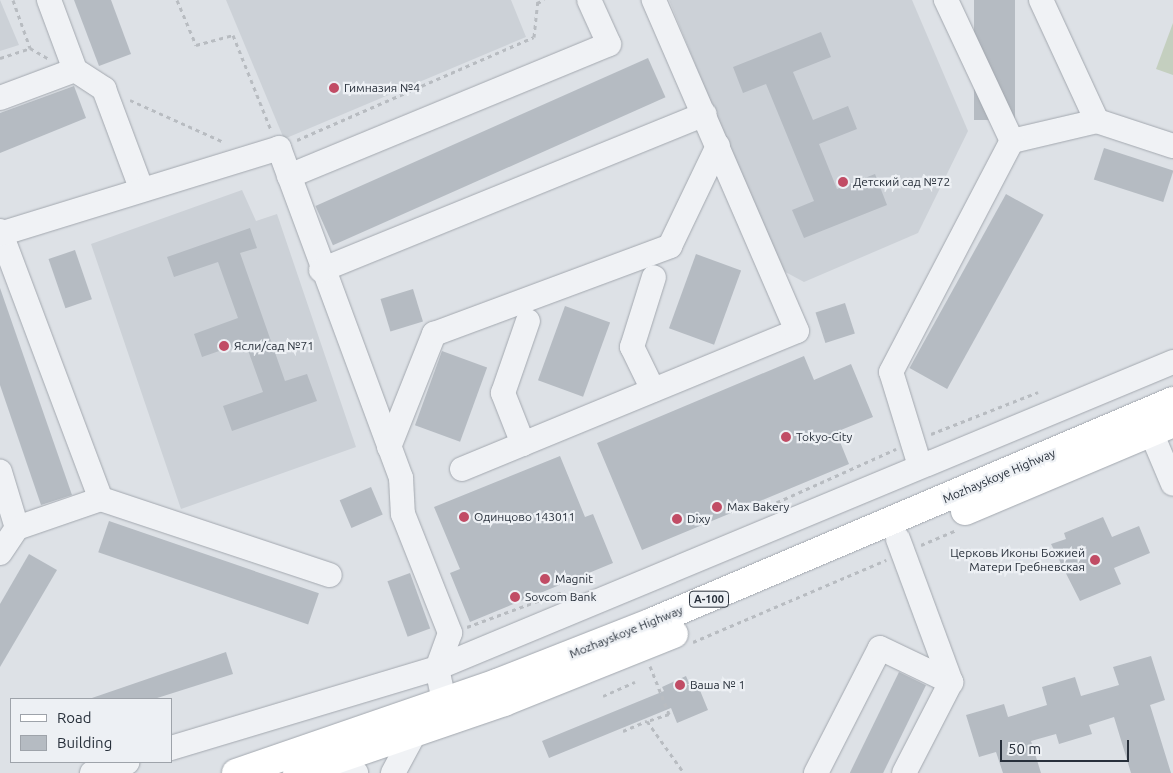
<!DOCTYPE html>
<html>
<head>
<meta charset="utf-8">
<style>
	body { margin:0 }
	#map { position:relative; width:1173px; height:773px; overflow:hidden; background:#dde1e6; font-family:Ubuntu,sans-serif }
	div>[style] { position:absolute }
	.built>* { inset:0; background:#ccd1d7 }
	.green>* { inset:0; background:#c4cfbf }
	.building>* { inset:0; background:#b5bbc2; transform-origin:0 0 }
	.path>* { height:3px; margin-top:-1.5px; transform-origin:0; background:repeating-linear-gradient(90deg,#b8bcc1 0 4px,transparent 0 8px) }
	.roads { filter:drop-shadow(0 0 1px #a3a8af) drop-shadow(0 0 1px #a3a8af) }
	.minor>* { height:24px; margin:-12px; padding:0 12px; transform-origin:12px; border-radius:12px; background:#f0f2f5 }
	.major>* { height:28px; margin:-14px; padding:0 14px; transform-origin:14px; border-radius:14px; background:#fff }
	.dots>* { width:14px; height:14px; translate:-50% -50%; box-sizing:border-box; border:2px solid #edf0f4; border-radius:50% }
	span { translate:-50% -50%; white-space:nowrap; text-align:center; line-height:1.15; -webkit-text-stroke:4.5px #edf0f4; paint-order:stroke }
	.shield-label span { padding:1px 4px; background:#edf0f4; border:1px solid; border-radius:4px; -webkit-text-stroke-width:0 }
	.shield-label { font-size:11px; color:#28303b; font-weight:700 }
	.poi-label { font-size:12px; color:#28303b }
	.left { translate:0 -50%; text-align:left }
	.right { translate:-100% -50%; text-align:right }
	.street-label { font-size:12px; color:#28303b }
	.legend { position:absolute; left:10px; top:698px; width:162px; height:65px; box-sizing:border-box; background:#edf0f4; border:1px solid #9ea3aa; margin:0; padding:6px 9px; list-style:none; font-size:15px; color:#28303b }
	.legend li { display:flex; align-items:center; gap:10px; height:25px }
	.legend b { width:25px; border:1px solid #9ea3aa }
	.scale { position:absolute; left:1000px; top:740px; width:129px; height:22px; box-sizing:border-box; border:2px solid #28303b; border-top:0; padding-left:6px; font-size:15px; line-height:18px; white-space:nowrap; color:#28303b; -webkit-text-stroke:4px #edf0f4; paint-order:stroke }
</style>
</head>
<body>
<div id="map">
	<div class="built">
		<div style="clip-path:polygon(0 0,19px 45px,0 51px)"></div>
		<div style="clip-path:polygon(226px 0,511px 0,526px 37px,284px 139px)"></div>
		<div style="clip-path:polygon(669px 0,912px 0,968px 131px,918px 233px,804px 282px,778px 268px)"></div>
		<div style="clip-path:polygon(242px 190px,256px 221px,277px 214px,356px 447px,181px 509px,91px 244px)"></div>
	</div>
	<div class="green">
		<div style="clip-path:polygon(1173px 23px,1173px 75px,1156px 69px)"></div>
	</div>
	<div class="building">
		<div style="clip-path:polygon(74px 0,111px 0,131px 54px,99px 66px)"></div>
		<div style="left:974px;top:0;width:41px;height:120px"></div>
		<div style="clip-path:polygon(821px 32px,831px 57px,793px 72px,813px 120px,848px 106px,857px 129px,819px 144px,837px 189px,875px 174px,887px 205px,804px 238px,792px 210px,814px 201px,766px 84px,743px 93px,733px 67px)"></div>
		<div style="left:648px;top:58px;width:43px;height:364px;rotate:66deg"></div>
		<div style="clip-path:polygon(74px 86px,86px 118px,0 153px,0 113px)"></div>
		<div style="left:1104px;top:148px;width:73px;height:33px;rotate:18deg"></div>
		<div style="left:1006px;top:194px;width:43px;height:199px;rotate:29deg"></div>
		<div style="clip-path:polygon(250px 228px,257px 248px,240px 253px,285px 381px,307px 374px,317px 401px,232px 431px,223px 406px,263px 392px,245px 342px,202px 357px,194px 334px,238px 318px,218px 262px,174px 277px,167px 257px)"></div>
		<div style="left:75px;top:250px;width:52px;height:28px;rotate:71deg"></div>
		<div style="left:696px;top:254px;width:48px;height:79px;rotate:20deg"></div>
		<div style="clip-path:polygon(0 288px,72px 495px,41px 505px,0 385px)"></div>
		<div style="left:413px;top:289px;width:34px;height:34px;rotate:73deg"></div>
		<div style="left:845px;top:303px;width:32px;height:31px;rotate:72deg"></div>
		<div style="left:565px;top:306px;width:48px;height:79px;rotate:20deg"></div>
		<div style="left:442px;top:351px;width:48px;height:79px;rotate:20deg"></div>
		<div style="clip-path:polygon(804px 356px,814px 380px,851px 364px,873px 417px,836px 432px,849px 464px,642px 550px,597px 443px)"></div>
		<div style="clip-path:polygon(560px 456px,585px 517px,593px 514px,613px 563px,470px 622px,450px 573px,460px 569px,434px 507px)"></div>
		<div style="left:371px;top:487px;width:30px;height:34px;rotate:67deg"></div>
		<div style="clip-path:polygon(1103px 517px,1112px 537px,1139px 526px,1150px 553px,1114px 568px,1121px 584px,1080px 601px,1051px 544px,1066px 539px,1064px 533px)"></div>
		<div style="left:109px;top:521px;width:222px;height:33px;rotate:19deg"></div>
		<div style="clip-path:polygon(29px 554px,57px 570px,0 667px,0 604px)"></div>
		<div style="left:410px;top:573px;width:59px;height:24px;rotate:70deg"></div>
		<div style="clip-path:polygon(226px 652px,233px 674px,154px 699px,89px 699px)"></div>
		<div style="clip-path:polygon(1151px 656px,1165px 700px,1150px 705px,1171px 773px,1131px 773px,1114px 717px,1089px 725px,1092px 734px,1059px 744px,1056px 734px,1031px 741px,1041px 773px,1003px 773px,996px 752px,979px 757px,966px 715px,1004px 704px,1008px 717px,1047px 705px,1042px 687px,1075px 677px,1081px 696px,1119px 685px,1113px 667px)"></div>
		<div style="left:899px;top:672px;width:30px;height:112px;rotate:26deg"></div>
		<div style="clip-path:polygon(686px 676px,692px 690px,699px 688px,708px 710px,677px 723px,671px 708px,549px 758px,542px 741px,664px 691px,662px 687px)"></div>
	</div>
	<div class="path">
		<div style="left:13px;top:0;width:51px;rotate:70.5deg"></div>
		<div style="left:177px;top:0;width:49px;rotate:67.1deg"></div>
		<div style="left:196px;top:45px;width:38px;rotate:-15deg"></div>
		<div style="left:233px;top:35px;width:102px;rotate:68.2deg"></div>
		<div style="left:537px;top:3px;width:8px;rotate:-23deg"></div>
		<div style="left:0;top:58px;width:32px;rotate:-18deg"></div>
		<div style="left:30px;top:48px;width:22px;rotate:30deg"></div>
		<div style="left:130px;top:100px;width:103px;rotate:24.1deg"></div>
		<div style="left:297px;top:140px;width:258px;rotate:-23.5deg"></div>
		<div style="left:534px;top:37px;width:37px;rotate:-84deg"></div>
		<div style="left:931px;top:434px;width:115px;rotate:-21.4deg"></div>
		<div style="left:762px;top:509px;width:147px;rotate:-24.1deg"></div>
		<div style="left:921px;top:545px;width:39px;rotate:-23deg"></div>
		<div style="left:467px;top:627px;width:104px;rotate:-20.2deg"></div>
		<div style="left:693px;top:642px;width:210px;rotate:-23deg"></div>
		<div style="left:650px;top:666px;width:52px;rotate:68.4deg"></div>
		<div style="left:669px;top:714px;width:23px;rotate:162deg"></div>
		<div style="left:647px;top:721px;width:64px;rotate:54.6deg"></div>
		<div style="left:603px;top:696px;width:35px;rotate:-24deg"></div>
		<div style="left:623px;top:731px;width:26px;rotate:-23deg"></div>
	</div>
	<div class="roads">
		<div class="minor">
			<div style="left:49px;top:0;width:75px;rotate:69.6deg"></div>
			<div style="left:75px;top:70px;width:35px;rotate:33deg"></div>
			<div style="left:104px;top:89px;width:106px;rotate:69.5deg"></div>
			<div style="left:1041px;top:0;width:133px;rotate:65.2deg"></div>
			<div style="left:1097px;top:121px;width:80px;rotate:18.2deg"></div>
			<div style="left:0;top:98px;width:80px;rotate:-20.5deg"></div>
			<div style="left:1012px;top:141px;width:87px;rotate:-13.2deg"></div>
			<div style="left:289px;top:176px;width:346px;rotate:-22.4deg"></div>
			<div style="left:609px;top:44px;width:48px;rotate:-114.4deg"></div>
			<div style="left:0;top:231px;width:286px;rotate:69.4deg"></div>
			<div style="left:101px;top:499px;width:89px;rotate:161deg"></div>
			<div style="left:17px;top:528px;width:59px;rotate:-106.9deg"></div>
			<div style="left:0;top:234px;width:292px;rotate:-17.1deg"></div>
			<div style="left:279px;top:148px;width:352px;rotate:69.7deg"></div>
			<div style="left:401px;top:478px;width:36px;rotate:87deg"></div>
			<div style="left:403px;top:514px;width:128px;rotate:68.4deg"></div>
			<div style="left:450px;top:633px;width:37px;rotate:110deg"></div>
			<div style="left:437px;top:668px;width:34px;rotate:78deg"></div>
			<div style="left:321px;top:270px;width:414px;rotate:-22.1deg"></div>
			<div style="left:653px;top:390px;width:48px;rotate:-116deg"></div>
			<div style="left:632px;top:347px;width:73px;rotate:-72.6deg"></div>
			<div style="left:1151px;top:432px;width:56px;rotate:67.1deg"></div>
			<div style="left:523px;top:444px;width:55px;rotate:-111.4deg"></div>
			<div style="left:503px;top:393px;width:76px;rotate:-70.9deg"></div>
			<div style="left:389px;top:447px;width:122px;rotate:-68.3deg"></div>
			<div style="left:434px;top:334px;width:252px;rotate:-20.4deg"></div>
			<div style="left:670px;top:246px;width:111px;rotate:-64.4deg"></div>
			<div style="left:920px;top:466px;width:98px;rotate:-107.1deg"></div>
			<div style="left:891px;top:372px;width:261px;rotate:-62.4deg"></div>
			<div style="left:1012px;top:141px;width:156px;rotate:-115.1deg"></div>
			<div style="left:462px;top:469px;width:362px;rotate:-22.4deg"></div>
			<div style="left:797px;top:331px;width:361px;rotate:-113.4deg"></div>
			<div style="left:101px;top:499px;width:241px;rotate:18.4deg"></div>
			<div style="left:898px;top:539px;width:153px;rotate:69.7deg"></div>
			<div style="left:0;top:553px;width:30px;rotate:-56deg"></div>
			<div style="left:171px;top:748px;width:278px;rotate:-16.7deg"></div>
			<div style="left:437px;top:668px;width:797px;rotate:-22.58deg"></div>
			<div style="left:322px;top:765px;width:35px;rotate:13deg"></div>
			<div style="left:92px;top:773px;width:37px;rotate:-17deg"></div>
			<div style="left:393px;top:773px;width:44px;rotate:-61.7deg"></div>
			<div style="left:816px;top:773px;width:140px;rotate:-62.9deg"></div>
			<div style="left:880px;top:648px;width:79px;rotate:25.6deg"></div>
			<div style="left:951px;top:682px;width:102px;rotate:117.3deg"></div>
		</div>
		<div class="major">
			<div style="left:965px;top:511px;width:226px;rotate:-22.9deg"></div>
			<div style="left:236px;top:773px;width:276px;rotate:-19deg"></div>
			<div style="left:497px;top:683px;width:167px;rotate:-21.5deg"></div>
			<div style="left:652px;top:622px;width:566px;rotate:-22.99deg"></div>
			<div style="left:297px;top:773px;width:219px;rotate:-18.9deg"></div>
			<div style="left:504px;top:702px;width:183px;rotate:-21.8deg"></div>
		</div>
	</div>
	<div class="dots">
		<div style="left:334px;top:88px;background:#c14c65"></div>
		<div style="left:843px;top:182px;background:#c14c65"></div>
		<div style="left:224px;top:346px;background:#c14c65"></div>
		<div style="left:786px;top:437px;background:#c14c65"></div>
		<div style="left:717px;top:507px;background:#c14c65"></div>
		<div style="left:464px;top:517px;background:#c14c65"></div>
		<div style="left:677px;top:519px;background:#c14c65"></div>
		<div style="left:1095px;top:560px;background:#c14c65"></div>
		<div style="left:545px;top:579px;background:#c14c65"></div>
		<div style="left:515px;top:597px;background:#c14c65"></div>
		<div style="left:680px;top:685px;background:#c14c65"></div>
	</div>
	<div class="shield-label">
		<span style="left:709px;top:599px">А-100</span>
	</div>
	<div class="poi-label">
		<span class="left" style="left:344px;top:88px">Гимназия №4</span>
		<span class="left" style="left:853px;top:182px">Детский сад №72</span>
		<span class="left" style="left:234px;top:346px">Ясли/сад №71</span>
		<span class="left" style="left:796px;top:437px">Tokyo-City</span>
		<span class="left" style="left:727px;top:507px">Max Bakery</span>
		<span class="left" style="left:474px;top:517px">Одинцово 143011</span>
		<span class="left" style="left:687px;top:519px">Dixy</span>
		<span class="right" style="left:1085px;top:560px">Церковь Иконы Божией<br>Матери Гребневская</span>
		<span class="left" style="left:555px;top:579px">Magnit</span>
		<span class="left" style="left:525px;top:597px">Sovcom Bank</span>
		<span class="left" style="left:690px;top:685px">Ваша № 1</span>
	</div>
	<div class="street-label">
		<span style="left:999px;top:476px;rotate:-23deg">Mozhayskoye Highway</span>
		<span style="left:626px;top:632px;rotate:-22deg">Mozhayskoye Highway</span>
	</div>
	<ul class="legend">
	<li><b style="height:6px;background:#fff"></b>Road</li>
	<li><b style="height:14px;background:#b5bbc2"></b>Building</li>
	</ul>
	<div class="scale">50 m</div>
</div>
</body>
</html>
